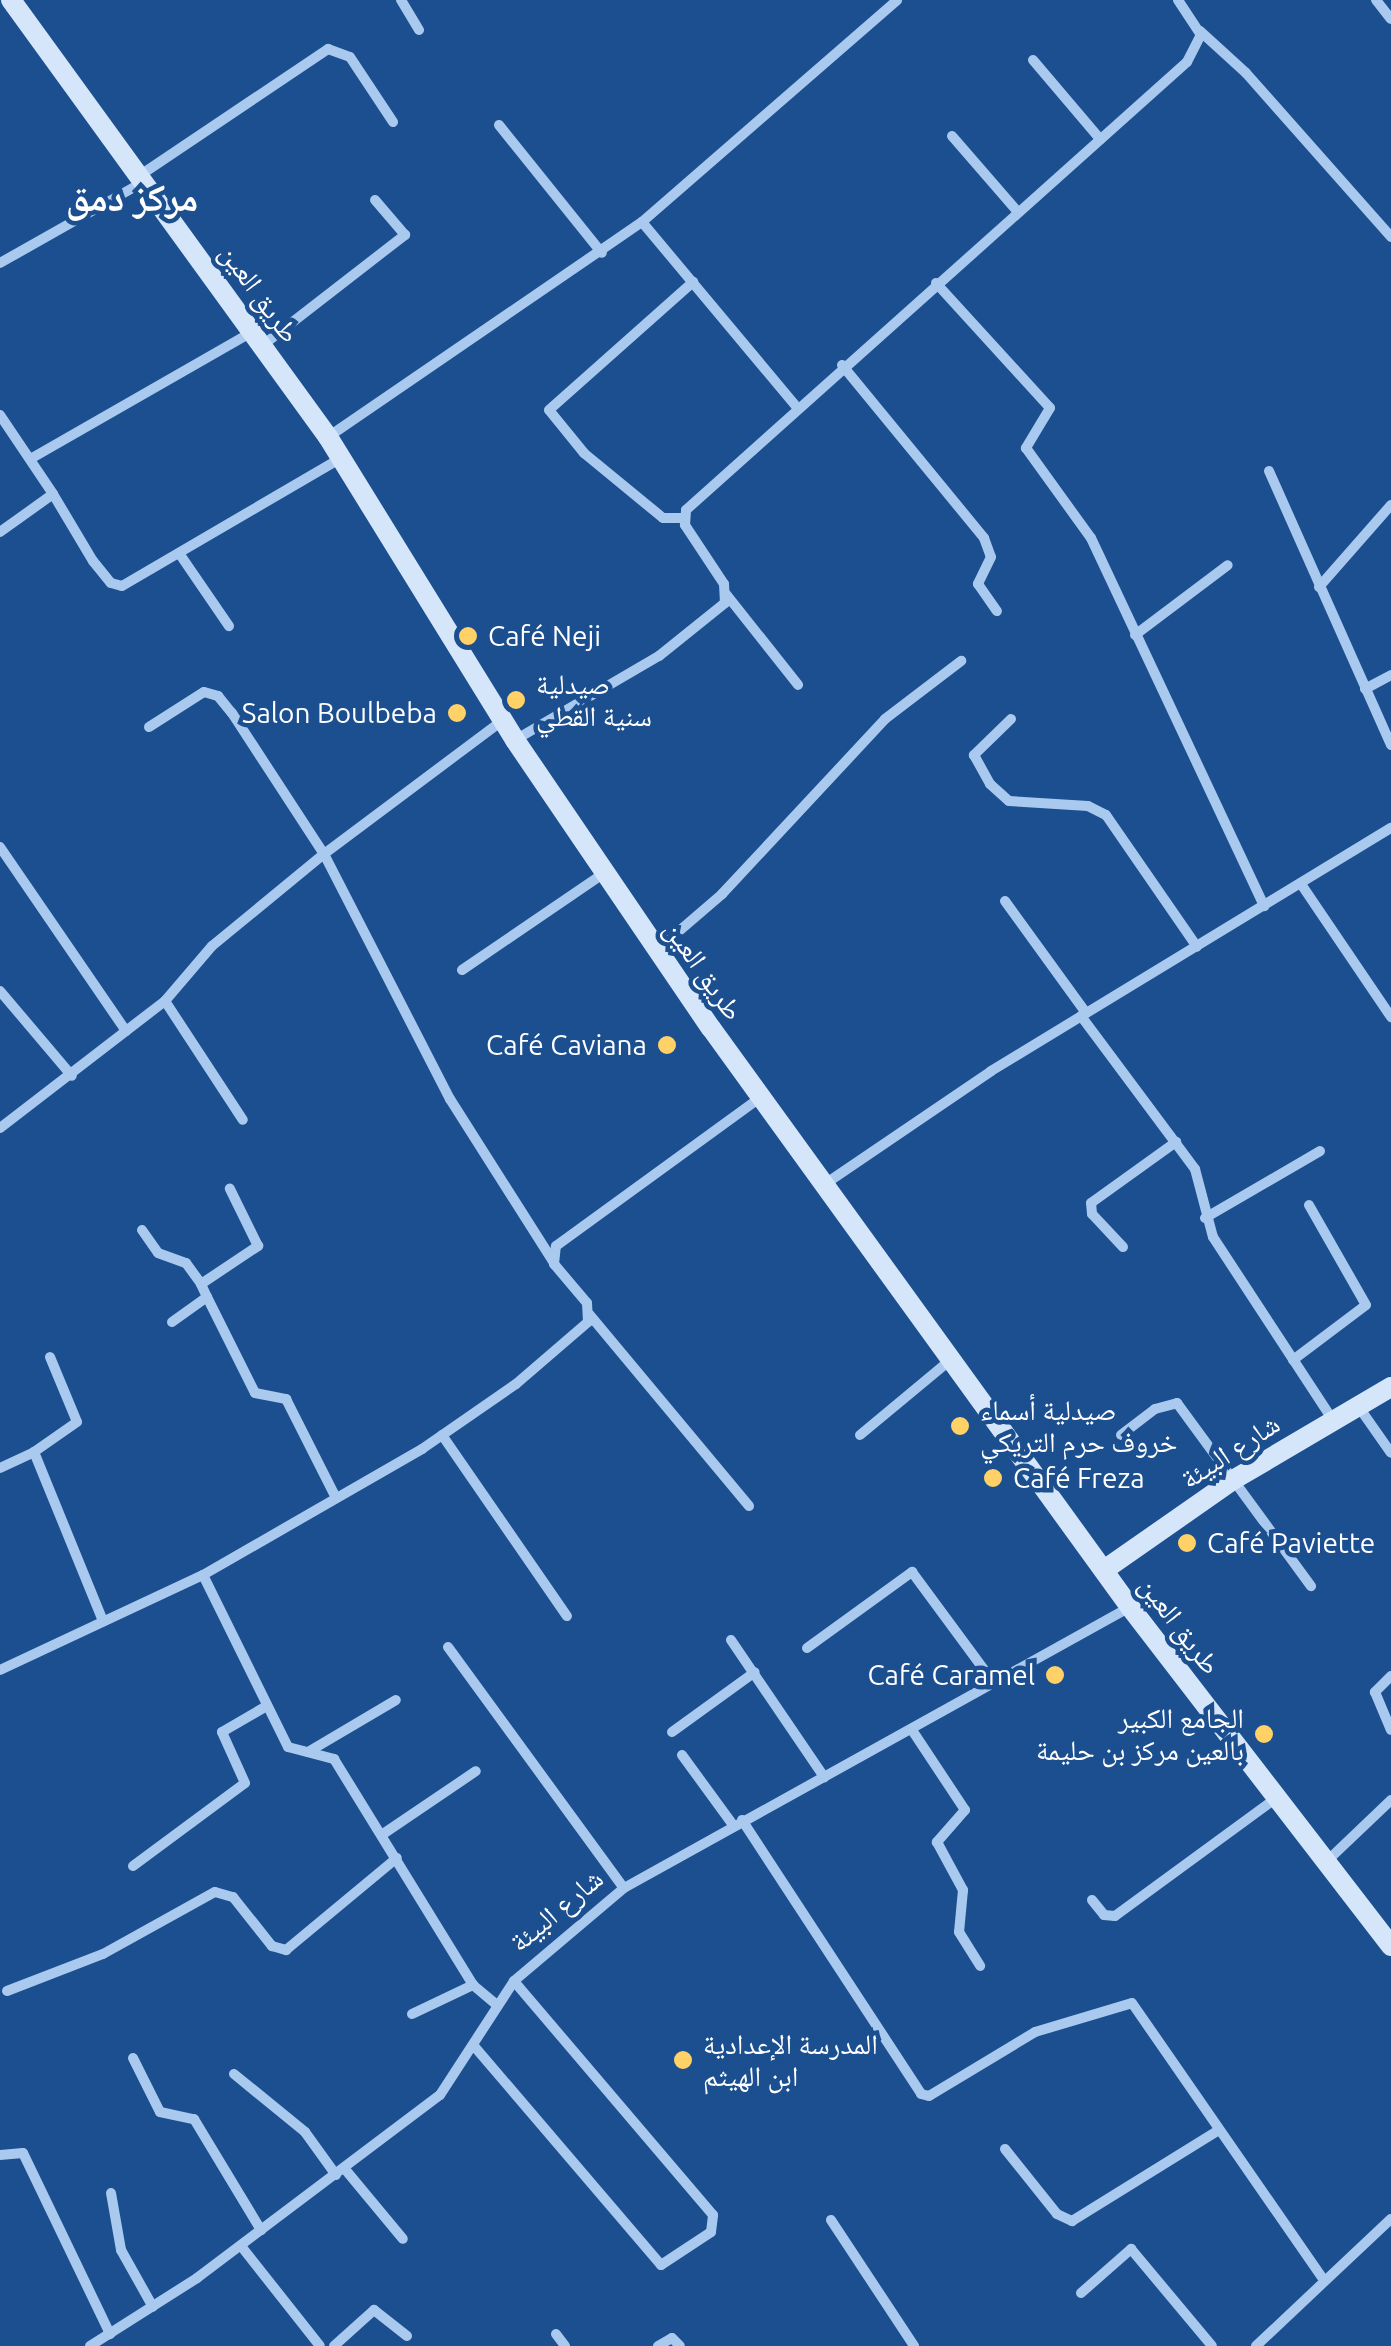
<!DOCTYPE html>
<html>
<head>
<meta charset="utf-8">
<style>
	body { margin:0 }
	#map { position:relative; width:1391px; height:2346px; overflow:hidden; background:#1b4f8f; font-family:Ubuntu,"Noto Naskh Arabic",sans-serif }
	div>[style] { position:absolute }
	.street>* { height:10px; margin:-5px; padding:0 5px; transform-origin:5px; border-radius:5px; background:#a9c9ee }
	.secondary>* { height:20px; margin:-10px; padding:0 10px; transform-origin:10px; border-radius:10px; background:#d6e6fa }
	.dots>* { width:28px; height:28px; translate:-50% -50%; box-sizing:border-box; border:5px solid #1b4f8f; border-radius:50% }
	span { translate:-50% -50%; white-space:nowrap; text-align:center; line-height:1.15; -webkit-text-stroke:9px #1b4f8f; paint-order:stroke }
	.street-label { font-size:28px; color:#fff }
	.poi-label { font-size:28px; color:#fff }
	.left { translate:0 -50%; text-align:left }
	.right { translate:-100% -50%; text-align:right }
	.district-label { font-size:38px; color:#fff; font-weight:700 }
</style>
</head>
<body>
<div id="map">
	<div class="street">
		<div style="left:401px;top:0;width:35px;rotate:59deg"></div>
		<div style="left:1376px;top:0;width:24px;rotate:52deg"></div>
		<div style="left:1200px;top:31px;width:62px;rotate:42.4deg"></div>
		<div style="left:1246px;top:73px;width:219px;rotate:48.5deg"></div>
		<div style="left:1033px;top:60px;width:104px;rotate:49.7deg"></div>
		<div style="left:499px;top:125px;width:164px;rotate:51.2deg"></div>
		<div style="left:952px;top:136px;width:99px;rotate:49.1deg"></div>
		<div style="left:139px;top:176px;width:228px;rotate:-33.9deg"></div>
		<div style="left:328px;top:49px;width:23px;rotate:20deg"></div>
		<div style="left:350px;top:57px;width:78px;rotate:56.5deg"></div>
		<div style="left:642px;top:222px;width:240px;rotate:50.1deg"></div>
		<div style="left:0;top:263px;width:164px;rotate:-29.5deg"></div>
		<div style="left:936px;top:283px;width:169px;rotate:47.6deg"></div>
		<div style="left:1050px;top:408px;width:47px;rotate:121deg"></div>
		<div style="left:1026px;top:448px;width:111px;rotate:54.2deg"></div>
		<div style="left:1091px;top:538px;width:407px;rotate:64.8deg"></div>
		<div style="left:263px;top:345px;width:180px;rotate:-37.8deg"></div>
		<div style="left:405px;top:235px;width:46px;rotate:-130.6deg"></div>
		<div style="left:842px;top:365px;width:224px;rotate:50.6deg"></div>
		<div style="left:984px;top:538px;width:20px;rotate:70deg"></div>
		<div style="left:991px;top:557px;width:30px;rotate:116deg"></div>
		<div style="left:978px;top:584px;width:33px;rotate:55deg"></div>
		<div style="left:0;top:415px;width:95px;rotate:56.1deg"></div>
		<div style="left:328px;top:437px;width:381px;rotate:-34.4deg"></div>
		<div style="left:642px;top:222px;width:338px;rotate:-41deg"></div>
		<div style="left:32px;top:458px;width:254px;rotate:-29.8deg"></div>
		<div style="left:1269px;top:471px;width:300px;rotate:66deg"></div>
		<div style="left:684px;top:518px;width:21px;rotate:180deg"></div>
		<div style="left:663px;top:518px;width:102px;rotate:-140.6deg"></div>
		<div style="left:584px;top:453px;width:55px;rotate:-129.1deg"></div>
		<div style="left:549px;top:410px;width:193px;rotate:-41.6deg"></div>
		<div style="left:0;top:532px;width:65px;rotate:-35.6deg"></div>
		<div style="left:53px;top:494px;width:78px;rotate:59.2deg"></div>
		<div style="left:93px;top:561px;width:28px;rotate:51deg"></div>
		<div style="left:111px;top:583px;width:11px;rotate:15deg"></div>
		<div style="left:122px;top:586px;width:254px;rotate:-30.3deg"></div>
		<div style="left:181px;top:556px;width:85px;rotate:55.6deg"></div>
		<div style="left:1319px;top:587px;width:109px;rotate:-48.7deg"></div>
		<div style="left:726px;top:594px;width:116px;rotate:51.6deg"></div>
		<div style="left:1135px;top:635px;width:116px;rotate:-37deg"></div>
		<div style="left:1365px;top:689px;width:30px;rotate:-28deg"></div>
		<div style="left:1011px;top:719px;width:52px;rotate:135.8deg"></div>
		<div style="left:974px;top:755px;width:33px;rotate:61deg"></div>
		<div style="left:990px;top:784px;width:25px;rotate:42deg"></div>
		<div style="left:1009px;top:801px;width:79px;rotate:3.6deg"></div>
		<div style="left:1088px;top:806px;width:20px;rotate:27deg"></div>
		<div style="left:1106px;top:815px;width:160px;rotate:55.4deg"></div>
		<div style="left:149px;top:727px;width:65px;rotate:-32.5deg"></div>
		<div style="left:204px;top:692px;width:15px;rotate:16deg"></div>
		<div style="left:218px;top:696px;width:22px;rotate:51deg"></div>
		<div style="left:232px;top:713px;width:168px;rotate:56.9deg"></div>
		<div style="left:324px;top:854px;width:276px;rotate:62.8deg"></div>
		<div style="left:450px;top:1099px;width:194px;rotate:57.6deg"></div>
		<div style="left:515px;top:740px;width:167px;rotate:-30.3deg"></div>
		<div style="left:659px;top:656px;width:85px;rotate:-38.8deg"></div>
		<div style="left:725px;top:603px;width:19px;rotate:-93deg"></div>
		<div style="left:724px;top:584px;width:71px;rotate:-123.5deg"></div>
		<div style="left:685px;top:525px;width:15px;rotate:-86deg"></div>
		<div style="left:686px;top:510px;width:672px;rotate:-41.8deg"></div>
		<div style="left:1187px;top:62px;width:30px;rotate:-63deg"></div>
		<div style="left:1201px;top:35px;width:42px;rotate:-123.3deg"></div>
		<div style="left:0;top:847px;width:223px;rotate:55.6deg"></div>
		<div style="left:1301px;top:884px;width:161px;rotate:55.9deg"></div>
		<div style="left:1005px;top:901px;width:138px;rotate:54.1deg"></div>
		<div style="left:657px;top:950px;width:86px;rotate:-40.7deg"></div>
		<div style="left:722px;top:894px;width:239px;rotate:-47deg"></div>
		<div style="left:885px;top:719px;width:96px;rotate:-37.3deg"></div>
		<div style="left:462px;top:970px;width:172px;rotate:-34.3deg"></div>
		<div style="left:0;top:991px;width:111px;rotate:49.7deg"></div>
		<div style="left:165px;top:1001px;width:142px;rotate:56.8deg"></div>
		<div style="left:1081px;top:1016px;width:191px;rotate:53.3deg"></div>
		<div style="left:1195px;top:1169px;width:70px;rotate:75.2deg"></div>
		<div style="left:1213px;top:1237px;width:217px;rotate:56.8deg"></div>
		<div style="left:0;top:1128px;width:208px;rotate:-37.6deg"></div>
		<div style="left:165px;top:1001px;width:72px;rotate:-49.5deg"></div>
		<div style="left:212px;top:946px;width:145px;rotate:-39.4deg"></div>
		<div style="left:324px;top:854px;width:222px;rotate:-36.8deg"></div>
		<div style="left:825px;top:1184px;width:201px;rotate:-34.2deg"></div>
		<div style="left:991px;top:1071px;width:468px;rotate:-31.3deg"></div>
		<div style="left:1205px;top:1218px;width:133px;rotate:-30.2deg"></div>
		<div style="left:142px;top:1230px;width:28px;rotate:55deg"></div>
		<div style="left:158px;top:1253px;width:30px;rotate:20deg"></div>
		<div style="left:186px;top:1263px;width:26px;rotate:54deg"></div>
		<div style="left:1123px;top:1247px;width:45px;rotate:-133.2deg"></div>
		<div style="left:1092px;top:1214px;width:11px;rotate:-95deg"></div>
		<div style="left:1091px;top:1203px;width:105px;rotate:-35.7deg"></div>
		<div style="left:207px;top:1297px;width:14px;rotate:-115deg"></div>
		<div style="left:201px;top:1284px;width:69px;rotate:-33.7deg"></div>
		<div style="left:258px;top:1246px;width:64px;rotate:-116.2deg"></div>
		<div style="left:589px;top:1314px;width:250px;rotate:50.2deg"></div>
		<div style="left:172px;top:1322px;width:43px;rotate:-35.5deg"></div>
		<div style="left:207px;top:1297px;width:107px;rotate:63.4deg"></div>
		<div style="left:255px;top:1393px;width:32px;rotate:11deg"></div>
		<div style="left:286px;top:1399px;width:111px;rotate:63.2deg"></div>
		<div style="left:50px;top:1357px;width:70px;rotate:67.4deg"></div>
		<div style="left:77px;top:1422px;width:52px;rotate:145.1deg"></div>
		<div style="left:34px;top:1452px;width:183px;rotate:67.8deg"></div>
		<div style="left:1293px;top:1360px;width:91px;rotate:-37deg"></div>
		<div style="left:1366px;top:1305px;width:115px;rotate:-119.7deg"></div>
		<div style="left:1358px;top:1406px;width:57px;rotate:54.9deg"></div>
		<div style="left:442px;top:1435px;width:220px;rotate:55.4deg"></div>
		<div style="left:860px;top:1435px;width:116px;rotate:-39.7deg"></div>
		<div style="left:1121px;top:1435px;width:43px;rotate:-37.4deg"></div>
		<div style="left:1155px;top:1409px;width:23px;rotate:-15deg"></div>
		<div style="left:1177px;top:1403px;width:227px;rotate:53.8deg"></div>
		<div style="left:0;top:1468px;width:38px;rotate:-25deg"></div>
		<div style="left:203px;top:1575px;width:192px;rotate:63.7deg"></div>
		<div style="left:288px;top:1747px;width:48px;rotate:14.6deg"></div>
		<div style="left:334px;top:1759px;width:265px;rotate:58.4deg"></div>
		<div style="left:473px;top:1985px;width:31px;rotate:40deg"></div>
		<div style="left:731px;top:1640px;width:166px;rotate:55.8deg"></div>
		<div style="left:448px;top:1647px;width:298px;rotate:53.9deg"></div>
		<div style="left:807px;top:1648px;width:130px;rotate:-35.9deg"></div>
		<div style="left:912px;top:1572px;width:137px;rotate:53.6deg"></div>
		<div style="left:0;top:1670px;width:224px;rotate:-25.1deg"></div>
		<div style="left:203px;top:1575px;width:253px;rotate:-29.9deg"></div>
		<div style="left:422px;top:1449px;width:114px;rotate:-34.7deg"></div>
		<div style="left:516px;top:1384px;width:95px;rotate:-40.7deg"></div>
		<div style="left:588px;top:1322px;width:19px;rotate:-93deg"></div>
		<div style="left:587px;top:1303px;width:51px;rotate:-130.2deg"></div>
		<div style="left:554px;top:1264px;width:18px;rotate:-84deg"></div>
		<div style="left:556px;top:1246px;width:253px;rotate:-36deg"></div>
		<div style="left:1391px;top:1676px;width:23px;rotate:135deg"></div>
		<div style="left:1375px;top:1692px;width:41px;rotate:67.2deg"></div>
		<div style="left:912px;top:1730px;width:96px;rotate:56.5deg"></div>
		<div style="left:965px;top:1810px;width:43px;rotate:131.2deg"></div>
		<div style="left:937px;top:1842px;width:55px;rotate:61.6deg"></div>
		<div style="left:963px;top:1890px;width:42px;rotate:95.4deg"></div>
		<div style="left:959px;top:1932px;width:40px;rotate:58deg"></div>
		<div style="left:672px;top:1732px;width:102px;rotate:-35.9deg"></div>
		<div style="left:308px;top:1752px;width:102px;rotate:-30.6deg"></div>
		<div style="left:682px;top:1755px;width:87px;rotate:53.9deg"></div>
		<div style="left:742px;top:1820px;width:327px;rotate:56.8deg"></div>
		<div style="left:921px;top:2094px;width:8px;rotate:14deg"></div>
		<div style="left:929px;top:2096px;width:124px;rotate:-31.1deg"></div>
		<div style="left:1035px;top:2032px;width:101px;rotate:-16.6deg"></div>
		<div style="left:1132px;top:2003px;width:333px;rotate:55.3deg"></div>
		<div style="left:383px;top:1834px;width:112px;rotate:-34.1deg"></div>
		<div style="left:1326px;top:1862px;width:90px;rotate:-43.6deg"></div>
		<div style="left:133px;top:1866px;width:139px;rotate:-36.5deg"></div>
		<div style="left:245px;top:1783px;width:56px;rotate:-114.3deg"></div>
		<div style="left:222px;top:1732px;width:50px;rotate:-30.2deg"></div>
		<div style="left:1092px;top:1900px;width:19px;rotate:51deg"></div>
		<div style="left:1104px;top:1915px;width:11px;rotate:5deg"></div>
		<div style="left:1115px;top:1916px;width:200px;rotate:-36.2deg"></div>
		<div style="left:7px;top:1991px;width:103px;rotate:-21.1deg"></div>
		<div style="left:103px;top:1954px;width:128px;rotate:-29deg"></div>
		<div style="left:215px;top:1892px;width:19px;rotate:16deg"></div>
		<div style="left:233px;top:1897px;width:63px;rotate:51.5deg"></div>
		<div style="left:272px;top:1946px;width:15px;rotate:16deg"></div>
		<div style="left:286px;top:1950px;width:144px;rotate:-39.7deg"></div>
		<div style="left:412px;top:2014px;width:68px;rotate:-25.4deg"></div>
		<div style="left:474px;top:2046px;width:288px;rotate:49.5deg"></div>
		<div style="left:661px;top:2265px;width:60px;rotate:-33.4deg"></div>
		<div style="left:711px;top:2232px;width:17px;rotate:-83deg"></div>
		<div style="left:713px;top:2215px;width:307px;rotate:-130.4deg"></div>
		<div style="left:133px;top:2058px;width:60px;rotate:63.4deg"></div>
		<div style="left:160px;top:2112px;width:35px;rotate:12deg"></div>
		<div style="left:194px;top:2119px;width:130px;rotate:58.9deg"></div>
		<div style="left:234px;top:2074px;width:92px;rotate:39.2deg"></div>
		<div style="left:305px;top:2132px;width:53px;rotate:54.2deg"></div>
		<div style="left:1005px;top:2149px;width:83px;rotate:51.3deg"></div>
		<div style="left:1057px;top:2214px;width:17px;rotate:25deg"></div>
		<div style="left:1072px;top:2221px;width:171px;rotate:-31.8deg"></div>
		<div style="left:0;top:2155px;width:23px;rotate:-5deg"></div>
		<div style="left:23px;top:2153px;width:201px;rotate:64.3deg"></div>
		<div style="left:344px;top:2168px;width:92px;rotate:50.3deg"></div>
		<div style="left:111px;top:2193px;width:58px;rotate:80deg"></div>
		<div style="left:121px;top:2250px;width:65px;rotate:60.7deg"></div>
		<div style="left:831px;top:2220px;width:151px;rotate:56.6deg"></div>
		<div style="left:241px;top:2246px;width:127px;rotate:51.7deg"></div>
		<div style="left:1081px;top:2293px;width:67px;rotate:-41.3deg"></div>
		<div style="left:1131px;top:2249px;width:126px;rotate:50.1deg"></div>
		<div style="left:556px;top:2334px;width:15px;rotate:53deg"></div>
		<div style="left:90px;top:2346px;width:127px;rotate:-32.4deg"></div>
		<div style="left:197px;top:2278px;width:304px;rotate:-37deg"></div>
		<div style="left:440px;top:2095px;width:136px;rotate:-57deg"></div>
		<div style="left:514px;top:1981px;width:144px;rotate:-40.2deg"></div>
		<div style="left:624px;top:1888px;width:579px;rotate:-29.04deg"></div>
		<div style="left:334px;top:2346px;width:54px;rotate:-42deg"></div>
		<div style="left:374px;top:2310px;width:42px;rotate:38.2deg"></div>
		<div style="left:658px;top:2346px;width:16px;rotate:-30deg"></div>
		<div style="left:672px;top:2338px;width:11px;rotate:45deg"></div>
		<div style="left:1256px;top:2346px;width:185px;rotate:-43.3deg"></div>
	</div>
	<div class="secondary">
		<div style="left:11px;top:0;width:540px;rotate:54.04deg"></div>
		<div style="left:328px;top:437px;width:356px;rotate:58.3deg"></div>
		<div style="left:515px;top:740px;width:348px;rotate:55.8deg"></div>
		<div style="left:711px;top:1028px;width:715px;rotate:54.11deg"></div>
		<div style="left:1130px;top:1607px;width:428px;rotate:52.4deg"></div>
		<div style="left:1104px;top:1570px;width:157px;rotate:-34.9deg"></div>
		<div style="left:1233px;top:1480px;width:183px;rotate:-30.5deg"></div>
	</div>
	<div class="dots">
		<div style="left:468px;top:636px;background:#ffd166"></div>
		<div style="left:516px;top:700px;background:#ffd166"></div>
		<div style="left:457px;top:713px;background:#ffd166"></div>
		<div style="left:667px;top:1045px;background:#ffd166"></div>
		<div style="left:960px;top:1426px;background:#ffd166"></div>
		<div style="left:993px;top:1478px;background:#ffd166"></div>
		<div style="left:1187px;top:1543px;background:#ffd166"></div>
		<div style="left:1055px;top:1675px;background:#ffd166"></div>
		<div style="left:1264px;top:1734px;background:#ffd166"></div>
		<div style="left:683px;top:2060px;background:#ffd166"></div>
	</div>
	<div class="street-label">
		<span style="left:260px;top:293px;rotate:54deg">طريق العين</span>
		<span style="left:704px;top:970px;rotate:55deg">طريق العين</span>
		<span style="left:1230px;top:1451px;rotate:-33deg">شارع البيئة</span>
		<span style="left:1180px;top:1625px;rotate:53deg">طريق العين</span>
		<span style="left:556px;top:1910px;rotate:-40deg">شارع البيئة</span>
	</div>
	<div class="poi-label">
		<span class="left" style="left:488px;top:636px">Café Neji</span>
		<span class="left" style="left:536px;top:700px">صيدلية<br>سنية القطي</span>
		<span class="right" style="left:437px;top:713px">Salon Boulbeba</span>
		<span class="right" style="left:647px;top:1045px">Café Caviana</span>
		<span class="left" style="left:980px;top:1426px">صيدلية أسماء<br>خروف حرم التريكي</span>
		<span class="left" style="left:1013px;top:1478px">Café Freza</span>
		<span class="left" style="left:1207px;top:1543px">Café Paviette</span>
		<span class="right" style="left:1035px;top:1675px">Café Caramel</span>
		<span class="right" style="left:1244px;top:1734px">الجامع الكبير<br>بالعين مركز بن حليمة</span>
		<span class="left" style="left:703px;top:2060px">المدرسة الإعدادية<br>ابن الهيثم</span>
	</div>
	<div class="district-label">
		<span style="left:132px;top:198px">مركز دمق</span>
	</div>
</div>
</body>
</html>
